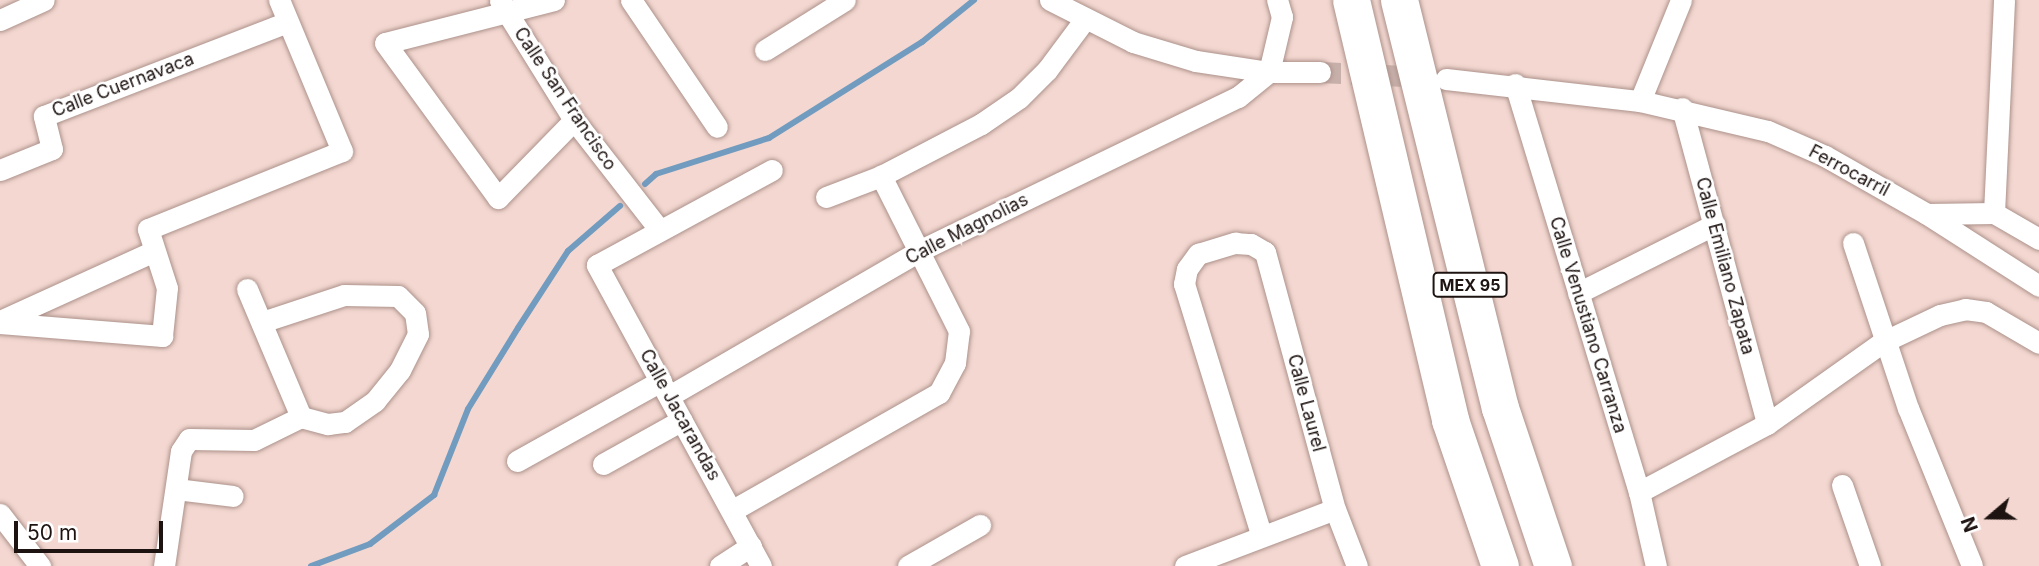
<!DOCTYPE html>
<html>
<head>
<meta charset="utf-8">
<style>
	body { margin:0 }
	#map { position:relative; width:2039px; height:566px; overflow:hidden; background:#f3d7d0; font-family:Inter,sans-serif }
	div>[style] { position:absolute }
	.stream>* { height:6px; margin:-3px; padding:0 3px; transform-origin:3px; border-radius:3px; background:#719bbf }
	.street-tunnel>* { height:21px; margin-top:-10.5px; transform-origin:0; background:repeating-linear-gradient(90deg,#c8b0aa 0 21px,transparent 0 31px) }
	.roads { filter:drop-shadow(0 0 2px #ac928b) drop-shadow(0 0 2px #ac928b) }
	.street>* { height:21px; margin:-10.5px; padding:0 10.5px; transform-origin:10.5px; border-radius:10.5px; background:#fff }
	.highway>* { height:37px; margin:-18.5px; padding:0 18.5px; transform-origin:18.5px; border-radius:18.5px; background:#fff }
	span { translate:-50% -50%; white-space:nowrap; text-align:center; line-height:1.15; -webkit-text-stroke:5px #fff; paint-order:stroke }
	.shield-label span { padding:2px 5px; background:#fff; border:2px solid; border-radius:5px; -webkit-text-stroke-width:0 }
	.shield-label { font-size:16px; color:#1d1311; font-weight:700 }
	.street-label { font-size:18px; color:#1d1311 }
	.north { position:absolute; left:1955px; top:482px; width:70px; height:70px; -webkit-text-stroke:5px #fff; paint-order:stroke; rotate:250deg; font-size:19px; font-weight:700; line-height:28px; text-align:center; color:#1d1311 }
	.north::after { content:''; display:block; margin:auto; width:24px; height:32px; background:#1d1311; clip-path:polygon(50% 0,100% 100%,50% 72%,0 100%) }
	.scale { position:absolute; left:14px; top:521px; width:149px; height:32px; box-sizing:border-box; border:4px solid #1d1311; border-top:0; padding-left:9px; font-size:21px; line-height:24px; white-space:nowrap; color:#1d1311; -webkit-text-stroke:5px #fff; paint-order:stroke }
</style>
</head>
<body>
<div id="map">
	<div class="stream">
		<div style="left:645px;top:184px;width:15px;rotate:-42deg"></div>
		<div style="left:656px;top:174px;width:119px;rotate:-17.7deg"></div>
		<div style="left:769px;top:138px;width:181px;rotate:-32.1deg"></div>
		<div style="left:922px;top:42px;width:67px;rotate:-38.9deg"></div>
		<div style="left:311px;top:566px;width:63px;rotate:-20.4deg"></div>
		<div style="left:370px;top:544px;width:81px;rotate:-37.4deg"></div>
		<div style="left:434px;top:495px;width:92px;rotate:-68.4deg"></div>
		<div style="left:468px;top:409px;width:95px;rotate:-58.3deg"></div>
		<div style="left:518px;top:328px;width:92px;rotate:-57deg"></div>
		<div style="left:568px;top:251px;width:69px;rotate:-40.9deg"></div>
	</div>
	<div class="street-tunnel">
		<div style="left:1320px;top:72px;width:107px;rotate:2.7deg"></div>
	</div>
	<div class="roads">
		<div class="street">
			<div style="left:554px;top:0;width:174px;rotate:165.7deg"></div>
			<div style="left:385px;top:43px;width:192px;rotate:53.9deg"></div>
			<div style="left:498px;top:198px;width:109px;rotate:-45.7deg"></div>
			<div style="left:631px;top:0;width:153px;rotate:55.9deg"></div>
			<div style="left:1050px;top:0;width:93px;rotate:26.8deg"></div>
			<div style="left:1133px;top:42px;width:66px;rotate:16.8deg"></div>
			<div style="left:1196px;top:61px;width:74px;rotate:8.6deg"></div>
			<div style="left:1269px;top:72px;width:51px"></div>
			<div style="left:500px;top:1px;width:140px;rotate:58.1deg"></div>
			<div style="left:574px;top:120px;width:138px;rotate:52.1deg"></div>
			<div style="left:0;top:20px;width:48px;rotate:-24.4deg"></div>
			<div style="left:765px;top:50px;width:94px;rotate:-32deg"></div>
			<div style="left:1446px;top:79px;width:195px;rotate:6.5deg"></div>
			<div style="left:1640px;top:101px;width:131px;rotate:13.2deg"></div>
			<div style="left:1768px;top:131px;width:62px;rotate:23.7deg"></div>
			<div style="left:1825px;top:156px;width:117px;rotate:29.6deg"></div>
			<div style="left:1927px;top:214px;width:133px;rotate:32.7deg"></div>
			<div style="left:1515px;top:84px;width:426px;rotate:73.1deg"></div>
			<div style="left:1639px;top:492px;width:76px;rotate:77.1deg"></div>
			<div style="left:1640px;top:101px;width:109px;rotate:-67.9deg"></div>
			<div style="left:1682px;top:108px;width:327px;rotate:74.9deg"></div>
			<div style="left:0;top:170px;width:56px;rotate:-22deg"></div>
			<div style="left:52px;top:149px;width:34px;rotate:-104deg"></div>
			<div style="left:44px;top:116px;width:261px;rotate:-21.1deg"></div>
			<div style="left:826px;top:197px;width:59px;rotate:-20.9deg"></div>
			<div style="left:881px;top:176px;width:113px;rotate:-27.5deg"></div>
			<div style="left:981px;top:124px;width:46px;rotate:-34.4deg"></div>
			<div style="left:1019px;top:98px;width:40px;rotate:-45deg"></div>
			<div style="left:1047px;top:70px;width:64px;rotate:-53.3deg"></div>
			<div style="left:1994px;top:213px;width:213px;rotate:-87.3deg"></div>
			<div style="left:1927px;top:214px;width:67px;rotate:-0.9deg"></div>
			<div style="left:1994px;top:213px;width:52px;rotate:30deg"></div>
			<div style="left:1853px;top:243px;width:174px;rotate:71.6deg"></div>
			<div style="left:1908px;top:408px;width:170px;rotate:67.9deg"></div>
			<div style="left:247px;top:289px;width:139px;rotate:67.1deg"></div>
			<div style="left:1578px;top:293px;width:153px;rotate:-26.7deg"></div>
			<div style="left:0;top:321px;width:169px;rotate:-24.4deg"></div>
			<div style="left:0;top:323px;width:163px;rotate:4.6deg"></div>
			<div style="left:162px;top:336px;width:48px;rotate:-84.1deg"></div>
			<div style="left:167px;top:288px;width:62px;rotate:-107.9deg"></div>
			<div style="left:148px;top:229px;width:209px;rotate:-21.9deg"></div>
			<div style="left:342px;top:151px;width:164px;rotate:-112.6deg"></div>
			<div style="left:669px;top:396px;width:291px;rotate:-30.1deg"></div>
			<div style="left:921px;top:250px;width:352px;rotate:-25.8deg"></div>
			<div style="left:1238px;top:97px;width:40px;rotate:-39deg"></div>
			<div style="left:1269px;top:72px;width:57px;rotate:-76.7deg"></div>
			<div style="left:1282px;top:17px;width:18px;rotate:-106deg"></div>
			<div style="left:517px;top:461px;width:165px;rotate:-29.1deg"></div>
			<div style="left:603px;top:464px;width:90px;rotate:-29.1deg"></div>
			<div style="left:1842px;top:485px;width:86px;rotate:70.9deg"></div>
			<div style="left:176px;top:489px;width:57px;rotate:7deg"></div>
			<div style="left:1639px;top:492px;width:145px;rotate:-28deg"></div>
			<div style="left:1767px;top:424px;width:142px;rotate:-35.3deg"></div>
			<div style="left:1883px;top:342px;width:63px;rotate:-25.3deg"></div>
			<div style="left:1940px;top:315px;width:26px;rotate:-13deg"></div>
			<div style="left:1965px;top:309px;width:21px;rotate:8deg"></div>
			<div style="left:1986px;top:312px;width:61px;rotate:30.3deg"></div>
			<div style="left:733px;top:510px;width:237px;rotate:-29.6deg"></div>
			<div style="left:939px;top:393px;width:34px;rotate:-62deg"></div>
			<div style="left:955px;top:363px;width:32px;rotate:-83deg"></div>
			<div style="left:959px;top:331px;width:174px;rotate:-116.7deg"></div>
			<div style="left:0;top:514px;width:66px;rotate:52.4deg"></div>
			<div style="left:1261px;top:534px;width:262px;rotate:-107.1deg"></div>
			<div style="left:1184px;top:284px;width:15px;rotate:-79deg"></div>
			<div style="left:1187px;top:269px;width:19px;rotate:-54deg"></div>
			<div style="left:1198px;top:254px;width:39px;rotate:-17deg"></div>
			<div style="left:1235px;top:243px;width:16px;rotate:4deg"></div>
			<div style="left:1251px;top:244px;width:16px;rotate:30deg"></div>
			<div style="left:1265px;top:252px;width:266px;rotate:74.8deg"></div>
			<div style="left:1335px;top:509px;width:61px;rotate:68.9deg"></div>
			<div style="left:164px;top:566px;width:116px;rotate:-81.6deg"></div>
			<div style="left:181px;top:451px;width:14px;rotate:-56deg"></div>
			<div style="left:189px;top:439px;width:65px;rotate:0.9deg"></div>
			<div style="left:254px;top:440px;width:52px;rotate:-26.1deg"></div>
			<div style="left:301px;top:417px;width:28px;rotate:15deg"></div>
			<div style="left:328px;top:424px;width:17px;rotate:-7deg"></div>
			<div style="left:345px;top:422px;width:37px;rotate:-35deg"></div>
			<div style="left:375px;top:401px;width:40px;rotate:-51deg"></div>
			<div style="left:400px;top:370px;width:40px;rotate:-63.4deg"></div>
			<div style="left:418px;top:334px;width:21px;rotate:-98deg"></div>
			<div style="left:415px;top:313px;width:24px;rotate:-135deg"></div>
			<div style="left:398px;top:296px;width:54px;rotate:-178.9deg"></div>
			<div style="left:344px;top:295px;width:86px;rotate:161.8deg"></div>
			<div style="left:720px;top:566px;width:37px;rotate:-33deg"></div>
			<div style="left:761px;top:566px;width:343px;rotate:-118.6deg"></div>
			<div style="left:597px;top:265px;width:199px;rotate:-28.5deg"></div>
			<div style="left:908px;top:566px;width:83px;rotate:-29.7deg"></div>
			<div style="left:1185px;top:566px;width:160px;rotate:-20.8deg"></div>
		</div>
		<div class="highway">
			<div style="left:1351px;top:0;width:432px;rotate:76.7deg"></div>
			<div style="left:1450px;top:420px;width:154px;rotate:71.1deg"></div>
			<div style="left:1399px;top:0;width:420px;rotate:76.1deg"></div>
			<div style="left:1500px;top:408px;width:167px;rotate:71.5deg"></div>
		</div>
	</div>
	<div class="shield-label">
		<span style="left:1470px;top:285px">MEX 95</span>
	</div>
	<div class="street-label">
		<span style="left:123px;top:85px;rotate:-21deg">Calle Cuernavaca</span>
		<span style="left:565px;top:99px;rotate:56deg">Calle San Francisco</span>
		<span style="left:1849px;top:171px;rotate:28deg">Ferrocarril</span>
		<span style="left:967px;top:229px;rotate:-27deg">Calle Magnolias</span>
		<span style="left:1725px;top:266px;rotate:75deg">Calle Emiliano Zapata</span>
		<span style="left:1588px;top:325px;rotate:73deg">Calle Venustiano Carranza</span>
		<span style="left:1306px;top:403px;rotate:75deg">Calle Laurel</span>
		<span style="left:680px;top:415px;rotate:61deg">Calle Jacarandas</span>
	</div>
	<div class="north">N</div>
	<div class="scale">50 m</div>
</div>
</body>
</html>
